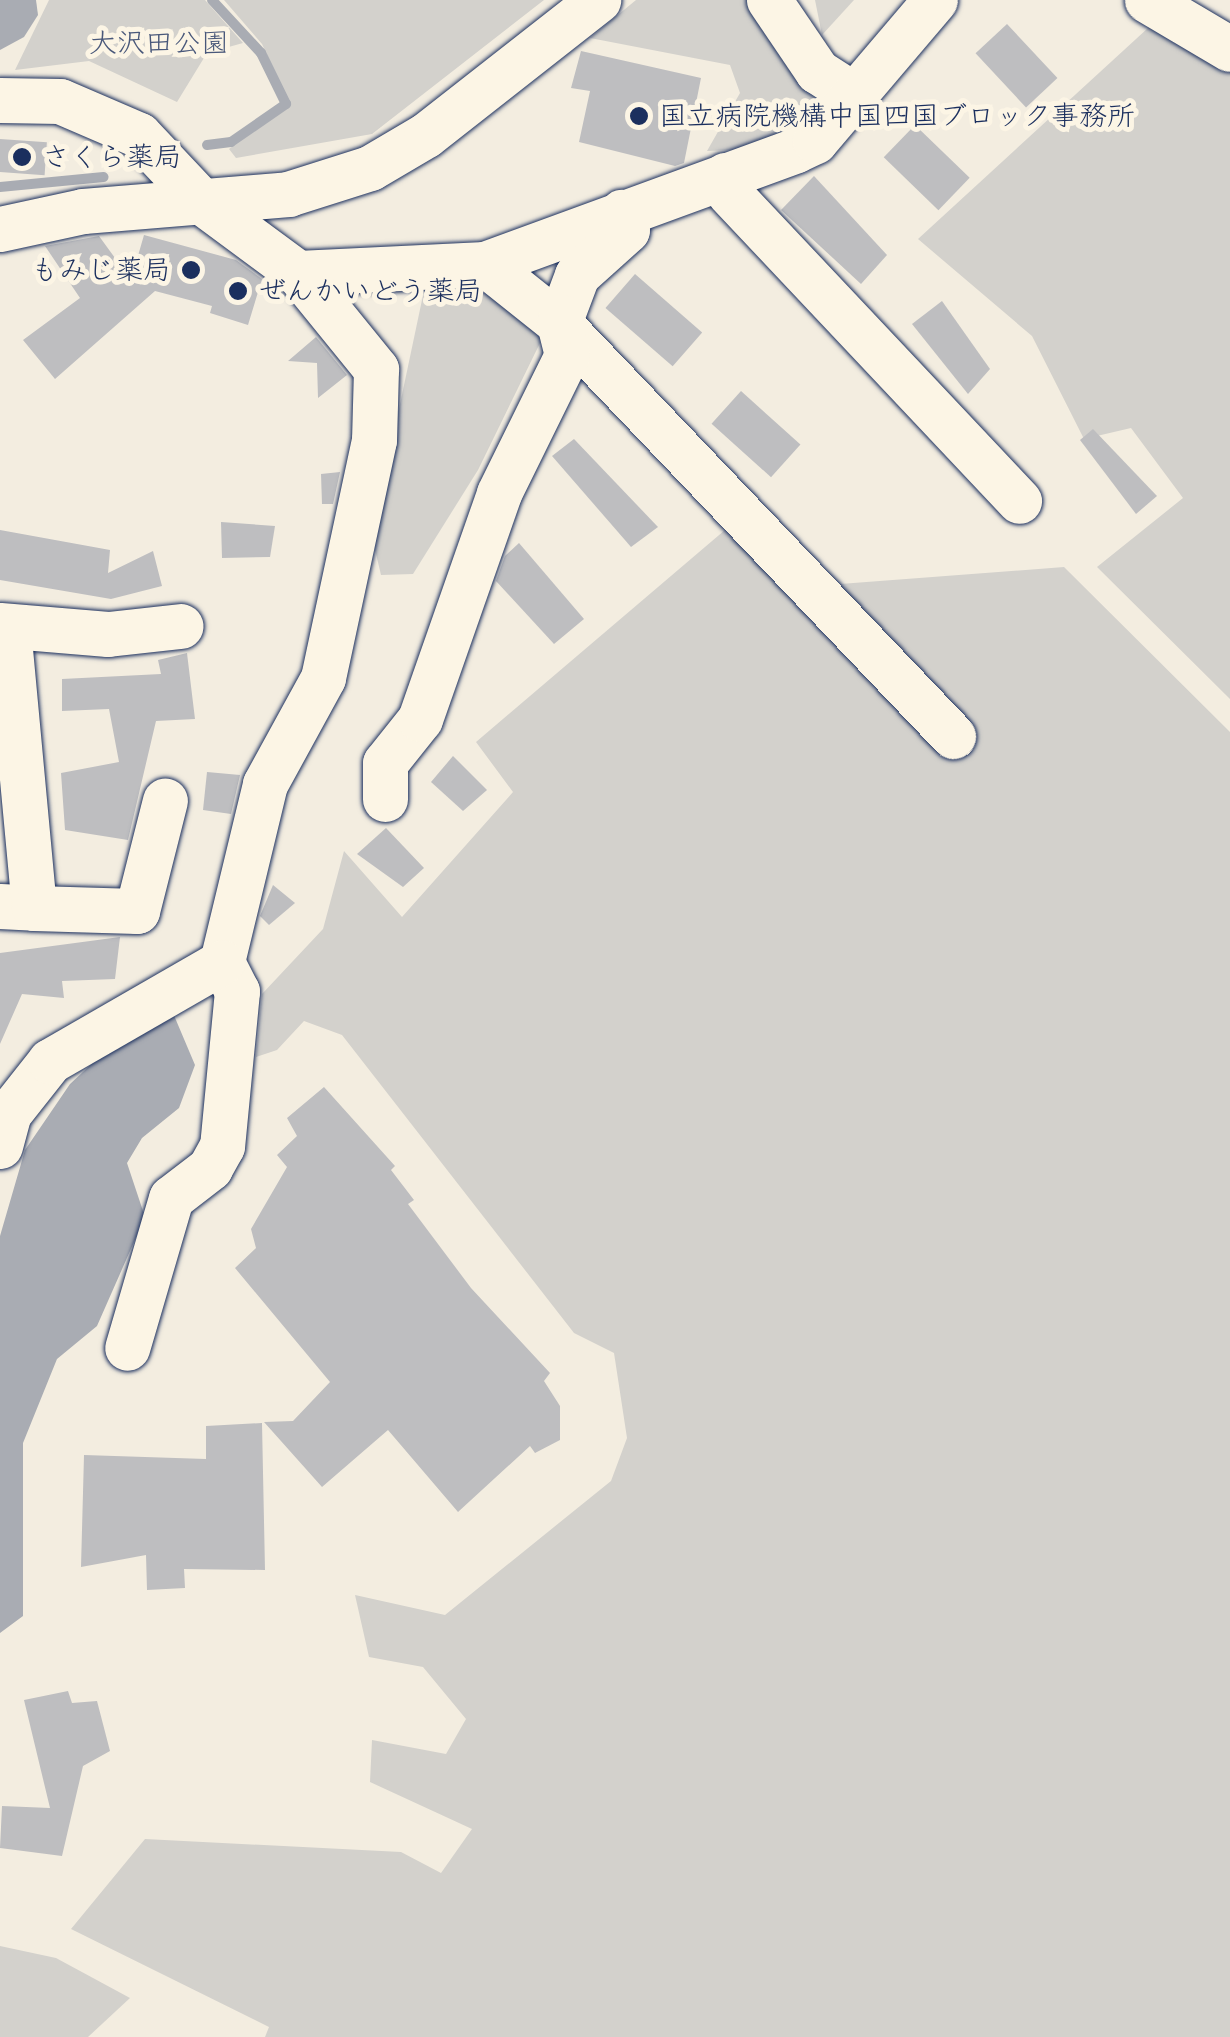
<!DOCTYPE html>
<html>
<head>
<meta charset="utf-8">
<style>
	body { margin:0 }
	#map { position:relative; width:1230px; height:2037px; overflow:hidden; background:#f3ede0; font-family:"Comic Neue","Klee One",sans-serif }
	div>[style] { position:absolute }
	.green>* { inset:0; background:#d3d1cc }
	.water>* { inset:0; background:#a9acb3 }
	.stream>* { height:10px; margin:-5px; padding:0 5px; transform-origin:5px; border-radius:5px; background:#a9acb3 }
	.building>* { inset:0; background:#bebec0; transform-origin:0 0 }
	.roads { filter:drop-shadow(0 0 2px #1b2f5e) drop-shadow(0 0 2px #1b2f5e) }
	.minor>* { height:45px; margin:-22.5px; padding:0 22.5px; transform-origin:22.5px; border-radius:22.5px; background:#fcf5e5 }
	.dots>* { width:28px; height:28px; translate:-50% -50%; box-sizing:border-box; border:5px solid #fcf5e5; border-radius:50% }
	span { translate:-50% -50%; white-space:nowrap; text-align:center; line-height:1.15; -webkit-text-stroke:10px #fcf5e5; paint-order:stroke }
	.park-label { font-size:28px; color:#49587a }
	.poi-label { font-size:28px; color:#1b2f5e }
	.left { translate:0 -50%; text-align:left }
	.right { translate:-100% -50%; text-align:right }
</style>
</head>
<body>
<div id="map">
	<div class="green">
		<div style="clip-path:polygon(49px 0,205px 0,243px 43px,207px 53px,177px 102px,89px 61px,15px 70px)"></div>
		<div style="clip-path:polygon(224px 0,544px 0,372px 134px,236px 158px,229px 149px,289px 102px,262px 44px)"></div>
		<div style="clip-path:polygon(636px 0,755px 0,827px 93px,805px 131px,750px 149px,707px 151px,740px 93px,730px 65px,590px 38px)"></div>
		<div style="clip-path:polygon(815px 0,854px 0,822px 35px)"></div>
		<div style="clip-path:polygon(1160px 17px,1230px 60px,1230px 699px,1097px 567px,1183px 498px,1131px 428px,1084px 439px,1032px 336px,918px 239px)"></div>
		<div style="clip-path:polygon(426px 281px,487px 283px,535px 316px,541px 341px,478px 470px,413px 574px,381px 575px,372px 537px)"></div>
		<div style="clip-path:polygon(732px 524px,827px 585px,1064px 567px,1230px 732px,1230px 2037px,265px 2037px,269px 2027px,71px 1929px,145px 1839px,401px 1852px,441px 1873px,472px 1829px,370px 1782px,372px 1740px,446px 1754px,466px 1719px,423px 1667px,369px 1657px,355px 1595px,445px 1615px,611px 1481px,627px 1438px,614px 1353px,574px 1333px,342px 1035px,304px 1021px,277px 1050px,256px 1057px,262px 994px,323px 929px,344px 851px,402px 917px,513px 792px,476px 742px)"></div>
		<div style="clip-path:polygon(0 1946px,56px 1958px,130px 1998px,88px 2037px,0 2037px)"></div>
	</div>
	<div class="water">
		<div style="clip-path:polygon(0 0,36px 0,38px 15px,24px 37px,0 50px)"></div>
		<div style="clip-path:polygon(173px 1013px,195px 1065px,179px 1108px,142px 1138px,127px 1163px,145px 1217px,97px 1326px,57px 1359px,23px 1443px,23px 1616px,0 1633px,0 1236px,25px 1150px,70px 1084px,112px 1045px)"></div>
	</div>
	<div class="stream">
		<div style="left:207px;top:145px;width:24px;rotate:-7deg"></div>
		<div style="left:231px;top:142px;width:67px;rotate:-34.6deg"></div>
		<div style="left:286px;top:104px;width:57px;rotate:-116.1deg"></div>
		<div style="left:261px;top:53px;width:72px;rotate:-132.8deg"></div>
		<div style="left:0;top:187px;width:104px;rotate:-5.5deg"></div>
	</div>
	<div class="building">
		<div style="left:1007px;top:24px;width:74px;height:43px;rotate:47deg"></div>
		<div style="clip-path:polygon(581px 51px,701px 78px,684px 163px,675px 166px,579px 142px,590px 91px,571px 88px)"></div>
		<div style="left:915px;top:125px;width:76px;height:45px;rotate:44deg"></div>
		<div style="left:0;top:139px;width:47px;height:33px;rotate:4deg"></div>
		<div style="clip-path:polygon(814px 176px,887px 255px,861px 284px,781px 210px)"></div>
		<div style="clip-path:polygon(144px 235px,236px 260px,262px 279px,248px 325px,210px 313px,212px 306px,155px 291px,55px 379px,23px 340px,80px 298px,45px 246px,99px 236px,131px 280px)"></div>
		<div style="left:635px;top:274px;width:89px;height:45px;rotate:41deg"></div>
		<div style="clip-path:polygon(942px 301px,990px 369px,968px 394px,912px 324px)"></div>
		<div style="clip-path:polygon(316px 337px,347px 375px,318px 398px,317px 363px,288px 361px)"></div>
		<div style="left:741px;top:391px;width:80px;height:44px;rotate:42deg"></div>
		<div style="clip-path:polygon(1093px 429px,1157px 496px,1136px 514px,1080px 440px)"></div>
		<div style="clip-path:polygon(574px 439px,658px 527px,631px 547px,552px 456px)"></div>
		<div style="clip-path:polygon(340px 472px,333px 504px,322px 504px,321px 474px)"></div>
		<div style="clip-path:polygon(221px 522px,275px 526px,270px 557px,222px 558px)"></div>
		<div style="clip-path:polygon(0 530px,110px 550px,108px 573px,153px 551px,162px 586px,111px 599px,0 580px)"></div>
		<div style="clip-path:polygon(519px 543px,584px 619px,554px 644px,496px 581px,505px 556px)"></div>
		<div style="clip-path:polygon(187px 653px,195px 719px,156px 721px,128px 840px,65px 830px,61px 773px,119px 762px,109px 709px,62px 711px,62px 679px,161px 674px,158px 660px)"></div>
		<div style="clip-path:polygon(453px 756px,487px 790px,463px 811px,431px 782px)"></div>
		<div style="clip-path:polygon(207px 772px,240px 775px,231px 814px,203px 810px)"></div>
		<div style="clip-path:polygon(386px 828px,424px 868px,403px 887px,357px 854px)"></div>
		<div style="clip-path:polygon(273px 885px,295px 903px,269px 925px,260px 916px)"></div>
		<div style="clip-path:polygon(120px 937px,115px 979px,62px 981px,64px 998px,22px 994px,0 1044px,0 953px)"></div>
		<div style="clip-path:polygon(324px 1087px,395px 1166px,391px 1170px,414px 1200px,408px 1204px,471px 1288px,550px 1373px,544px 1381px,560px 1406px,560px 1440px,535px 1453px,530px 1446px,458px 1512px,388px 1430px,322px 1487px,264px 1422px,293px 1421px,330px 1382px,235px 1268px,256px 1248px,251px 1229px,287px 1167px,277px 1155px,297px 1136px,287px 1118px)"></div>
		<div style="clip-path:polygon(262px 1423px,265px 1570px,184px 1569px,185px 1588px,147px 1590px,146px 1555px,81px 1567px,84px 1455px,206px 1459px,206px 1426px)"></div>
		<div style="clip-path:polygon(68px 1691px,72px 1703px,97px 1701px,110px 1751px,83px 1766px,62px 1856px,0 1848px,2px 1806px,50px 1808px,24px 1700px)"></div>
	</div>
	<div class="roads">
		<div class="minor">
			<div style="left:769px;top:0;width:86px;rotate:55.9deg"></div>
			<div style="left:817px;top:71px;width:44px;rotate:33deg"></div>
			<div style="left:1147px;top:0;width:96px;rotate:30.6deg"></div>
			<div style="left:0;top:100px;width:60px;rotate:1deg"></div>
			<div style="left:60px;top:101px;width:86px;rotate:23.3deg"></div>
			<div style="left:139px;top:135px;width:93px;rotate:46.7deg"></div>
			<div style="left:203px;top:203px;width:118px;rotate:36.4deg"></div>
			<div style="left:298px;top:273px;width:124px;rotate:50.9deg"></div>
			<div style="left:376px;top:369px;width:71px;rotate:91.6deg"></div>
			<div style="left:374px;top:440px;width:243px;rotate:102.1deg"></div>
			<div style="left:323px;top:678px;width:121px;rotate:118.7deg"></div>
			<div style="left:265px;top:784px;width:183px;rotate:103.6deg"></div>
			<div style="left:222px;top:962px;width:33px;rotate:63deg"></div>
			<div style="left:237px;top:991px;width:156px;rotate:95.5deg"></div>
			<div style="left:222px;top:1146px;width:25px;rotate:119deg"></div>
			<div style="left:210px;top:1168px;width:49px;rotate:142.4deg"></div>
			<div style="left:171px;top:1198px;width:156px;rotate:106.3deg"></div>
			<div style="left:725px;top:175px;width:18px;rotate:77deg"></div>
			<div style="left:729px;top:193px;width:423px;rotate:46.7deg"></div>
			<div style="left:0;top:229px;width:85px;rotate:-12.2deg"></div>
			<div style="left:83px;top:211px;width:206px;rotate:-4.7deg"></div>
			<div style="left:288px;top:194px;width:86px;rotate:-17.6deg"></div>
			<div style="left:370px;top:168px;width:65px;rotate:-30.5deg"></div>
			<div style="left:426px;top:135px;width:219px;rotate:-38.1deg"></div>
			<div style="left:485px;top:264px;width:95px;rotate:38.6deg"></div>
			<div style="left:559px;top:323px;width:571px;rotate:46.35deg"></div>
			<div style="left:298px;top:273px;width:187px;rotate:-2.8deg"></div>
			<div style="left:485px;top:264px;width:331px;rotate:-20.1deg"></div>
			<div style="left:796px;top:150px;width:21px;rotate:-25deg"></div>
			<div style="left:815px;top:141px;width:185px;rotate:-49.6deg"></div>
			<div style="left:0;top:625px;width:108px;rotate:4.8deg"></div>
			<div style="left:108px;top:634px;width:73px;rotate:-6.3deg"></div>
			<div style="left:385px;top:799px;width:36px;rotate:-90deg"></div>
			<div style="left:385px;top:763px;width:56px;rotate:-51.5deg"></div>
			<div style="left:420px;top:719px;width:239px;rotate:-70.7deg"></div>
			<div style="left:499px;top:493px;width:154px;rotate:-63.8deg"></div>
			<div style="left:567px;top:355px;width:33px;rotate:-104deg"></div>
			<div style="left:559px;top:323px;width:51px;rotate:-69.4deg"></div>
			<div style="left:577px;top:275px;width:67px;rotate:-42deg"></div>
			<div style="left:627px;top:230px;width:19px;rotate:-106deg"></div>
			<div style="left:0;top:906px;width:34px;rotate:3deg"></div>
			<div style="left:34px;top:908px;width:282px;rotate:-95.3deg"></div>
			<div style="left:34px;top:908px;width:103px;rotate:1.7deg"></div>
			<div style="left:137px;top:911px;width:114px;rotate:-75.8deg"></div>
			<div style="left:0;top:1146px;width:34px;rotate:-75deg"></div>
			<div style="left:9px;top:1113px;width:66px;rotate:-51.7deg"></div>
			<div style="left:50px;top:1061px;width:198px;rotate:-29.9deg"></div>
		</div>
	</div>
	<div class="dots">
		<div style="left:639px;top:116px;background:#1b2f5e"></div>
		<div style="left:22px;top:157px;background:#1b2f5e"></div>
		<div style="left:191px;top:270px;background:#1b2f5e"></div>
		<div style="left:238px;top:291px;background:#1b2f5e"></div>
	</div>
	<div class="park-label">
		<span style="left:159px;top:43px">大沢田公園</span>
	</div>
	<div class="poi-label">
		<span class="left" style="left:659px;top:116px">国立病院機構中国四国ブロック事務所</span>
		<span class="left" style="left:42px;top:157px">さくら薬局</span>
		<span class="right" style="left:171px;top:270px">もみじ薬局</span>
		<span class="left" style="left:258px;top:291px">ぜんかいどう薬局</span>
	</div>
</div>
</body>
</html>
